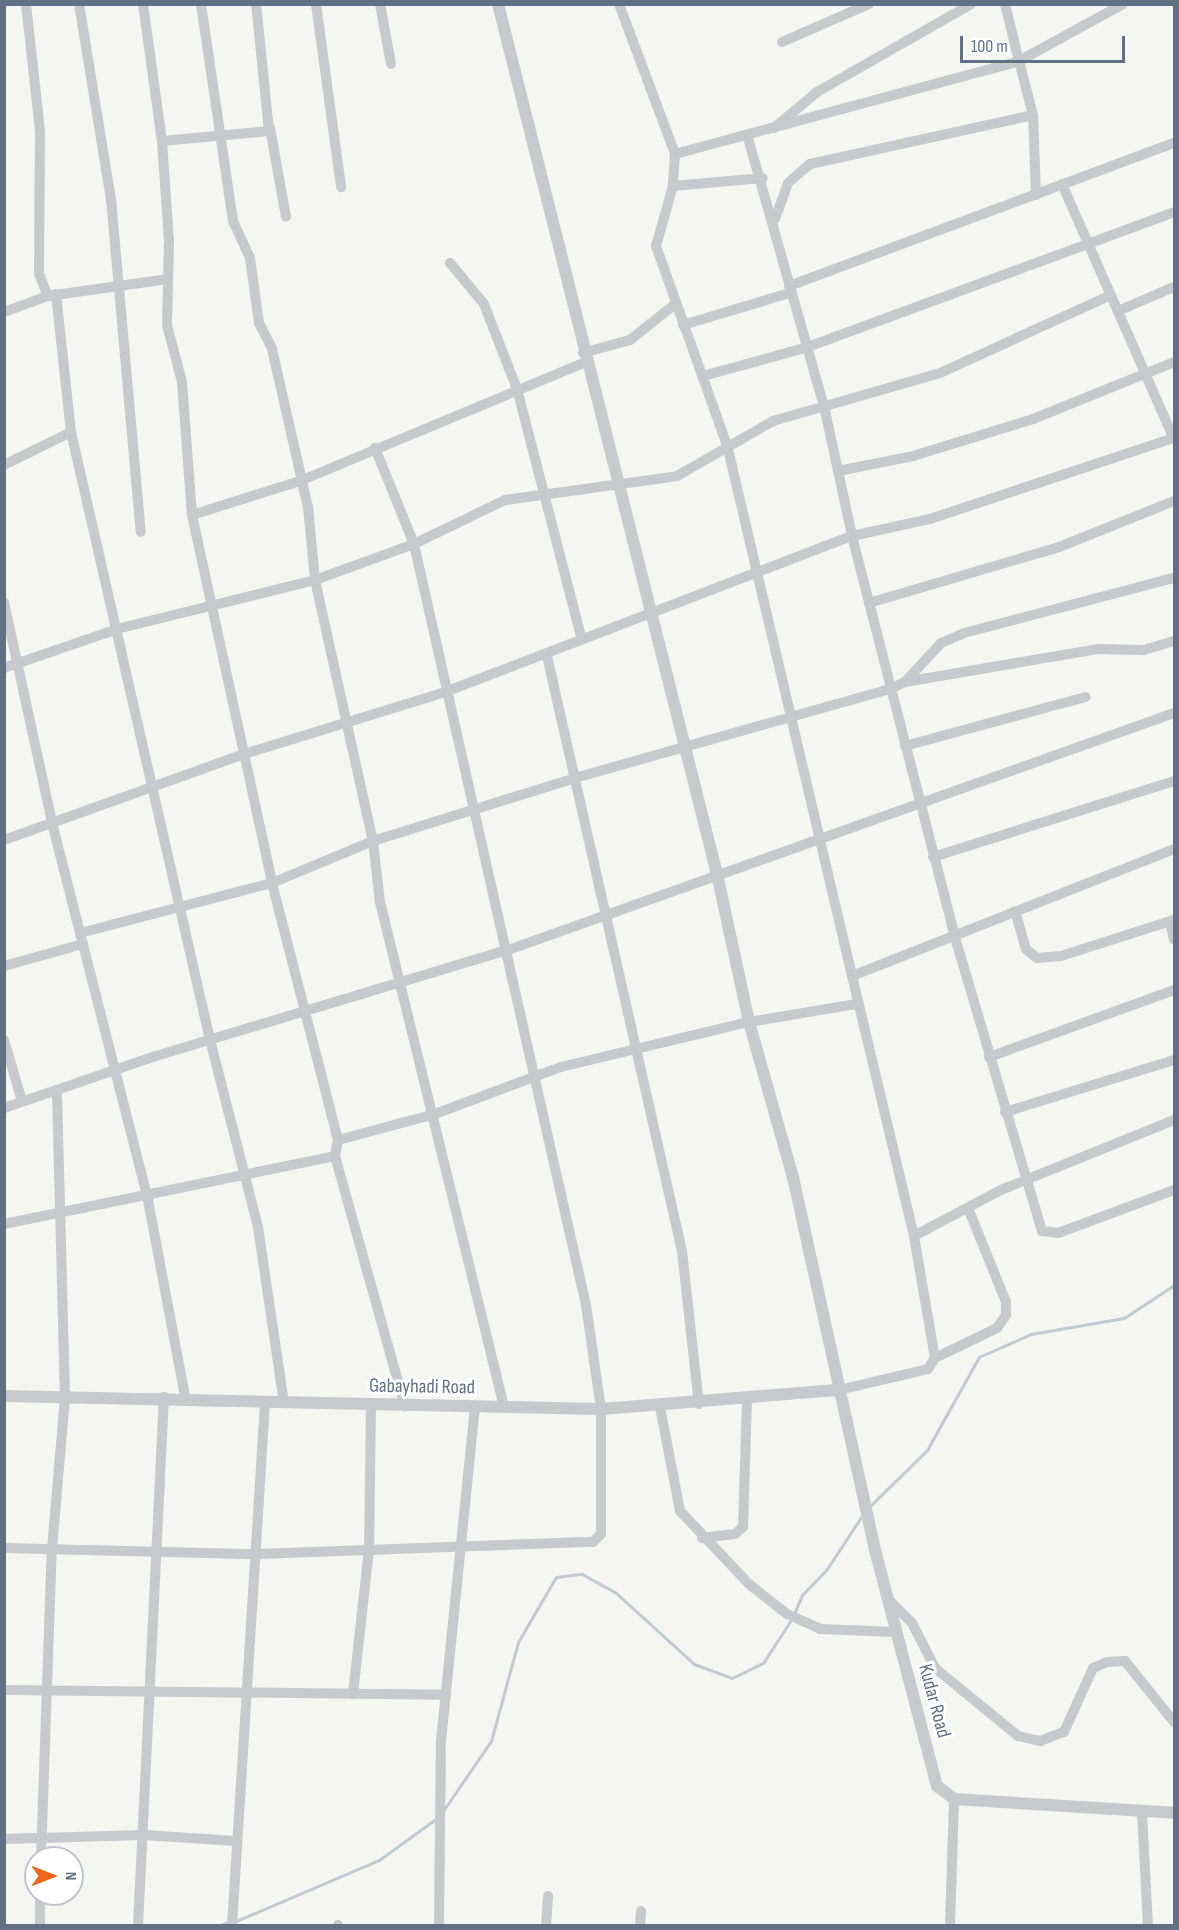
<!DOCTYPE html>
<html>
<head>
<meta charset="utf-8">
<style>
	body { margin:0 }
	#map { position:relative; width:1179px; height:1930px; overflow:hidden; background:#f5f5f1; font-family:"Sofia Sans Condensed",sans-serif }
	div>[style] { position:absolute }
	.stream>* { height:3px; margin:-1.5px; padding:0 1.5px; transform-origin:1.5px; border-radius:1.5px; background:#c2cad1 }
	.minor>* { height:10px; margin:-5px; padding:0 5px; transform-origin:5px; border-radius:5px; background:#c7c9cd }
	.tertiary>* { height:12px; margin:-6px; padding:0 6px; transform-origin:6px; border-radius:6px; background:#c7c9cd }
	span { translate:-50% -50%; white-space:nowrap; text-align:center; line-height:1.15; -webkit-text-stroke:6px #fff; paint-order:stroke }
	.street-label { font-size:20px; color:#627084 }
	.frame { position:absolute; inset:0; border:6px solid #627084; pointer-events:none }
	.north { position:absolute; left:24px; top:1846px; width:60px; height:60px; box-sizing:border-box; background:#fff; border:2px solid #c0c6ce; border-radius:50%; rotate:90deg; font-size:16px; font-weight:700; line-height:24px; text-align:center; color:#627084 }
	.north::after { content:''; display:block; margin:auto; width:21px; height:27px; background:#ee6618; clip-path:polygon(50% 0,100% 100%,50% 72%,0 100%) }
	.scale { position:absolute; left:960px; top:36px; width:165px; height:27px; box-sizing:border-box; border:3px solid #627084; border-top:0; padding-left:8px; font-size:18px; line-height:21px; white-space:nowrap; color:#627084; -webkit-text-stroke:4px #fff; paint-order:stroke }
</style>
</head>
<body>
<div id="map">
	<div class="stream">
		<div style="left:869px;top:1507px;width:81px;rotate:-44.5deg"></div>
		<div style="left:927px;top:1450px;width:107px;rotate:-60.8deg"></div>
		<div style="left:979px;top:1357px;width:57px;rotate:-23.9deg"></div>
		<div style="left:1031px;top:1334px;width:94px;rotate:-9.8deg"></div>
		<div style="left:1124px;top:1318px;width:60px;rotate:-33.4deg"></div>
		<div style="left:794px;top:1614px;width:21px;rotate:-67deg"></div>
		<div style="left:802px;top:1595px;width:36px;rotate:-46deg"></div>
		<div style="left:827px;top:1569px;width:66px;rotate:-56.8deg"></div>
		<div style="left:443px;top:1811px;width:85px;rotate:-55.6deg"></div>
		<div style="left:491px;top:1741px;width:103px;rotate:-74.7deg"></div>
		<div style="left:518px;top:1642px;width:75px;rotate:-59.7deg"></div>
		<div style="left:556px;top:1577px;width:26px;rotate:-7deg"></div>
		<div style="left:582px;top:1574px;width:39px;rotate:29deg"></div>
		<div style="left:616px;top:1593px;width:105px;rotate:42.3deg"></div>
		<div style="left:694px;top:1664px;width:40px;rotate:20.2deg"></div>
		<div style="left:732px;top:1678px;width:34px;rotate:-26deg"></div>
		<div style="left:763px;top:1663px;width:51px;rotate:-56.9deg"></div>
		<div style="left:236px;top:1921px;width:155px;rotate:-23.1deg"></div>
		<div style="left:379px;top:1860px;width:72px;rotate:-35.9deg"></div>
		<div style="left:217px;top:1926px;width:13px;rotate:-18deg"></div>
	</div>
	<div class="minor">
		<div style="left:26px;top:4px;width:127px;rotate:83.7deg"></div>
		<div style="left:40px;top:130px;width:144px;rotate:90.4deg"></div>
		<div style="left:39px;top:274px;width:24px;rotate:68deg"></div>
		<div style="left:79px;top:4px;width:198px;rotate:80.7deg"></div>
		<div style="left:111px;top:199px;width:334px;rotate:84.9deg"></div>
		<div style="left:143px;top:4px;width:138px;rotate:82.1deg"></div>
		<div style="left:162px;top:141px;width:99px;rotate:86deg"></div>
		<div style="left:169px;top:240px;width:85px;rotate:91.3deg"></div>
		<div style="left:167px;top:325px;width:59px;rotate:75.3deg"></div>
		<div style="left:182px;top:382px;width:133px;rotate:85.7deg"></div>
		<div style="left:192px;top:515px;width:377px;rotate:77.7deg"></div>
		<div style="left:272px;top:883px;width:265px;rotate:75.6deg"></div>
		<div style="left:338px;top:1140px;width:16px;rotate:101deg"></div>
		<div style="left:335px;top:1156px;width:260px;rotate:74.4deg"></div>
		<div style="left:201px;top:4px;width:219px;rotate:81.6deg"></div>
		<div style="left:233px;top:221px;width:41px;rotate:65.3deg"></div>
		<div style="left:250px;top:258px;width:66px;rotate:82.1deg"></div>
		<div style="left:259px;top:323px;width:29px;rotate:63deg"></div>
		<div style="left:272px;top:349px;width:162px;rotate:77.2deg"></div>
		<div style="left:308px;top:507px;width:73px;rotate:84.5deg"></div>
		<div style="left:315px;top:580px;width:267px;rotate:77.5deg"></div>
		<div style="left:373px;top:841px;width:61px;rotate:83.5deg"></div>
		<div style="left:380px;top:902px;width:520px;rotate:76.2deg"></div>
		<div style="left:316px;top:4px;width:185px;rotate:82.2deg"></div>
		<div style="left:380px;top:4px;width:61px;rotate:79.6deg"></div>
		<div style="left:619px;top:4px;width:160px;rotate:69.5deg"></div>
		<div style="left:675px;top:154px;width:32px;rotate:94deg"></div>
		<div style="left:673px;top:186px;width:62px;rotate:105.8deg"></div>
		<div style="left:656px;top:246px;width:211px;rotate:70.4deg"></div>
		<div style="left:727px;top:445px;width:546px;rotate:76.75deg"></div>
		<div style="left:852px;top:976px;width:346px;rotate:-21.5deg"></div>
		<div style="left:782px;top:42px;width:95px;rotate:-23.6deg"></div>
		<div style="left:270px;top:128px;width:90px;rotate:79.8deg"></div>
		<div style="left:774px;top:128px;width:56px;rotate:-39.9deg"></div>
		<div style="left:817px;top:92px;width:177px;rotate:-29.7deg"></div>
		<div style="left:748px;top:138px;width:279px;rotate:74.2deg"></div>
		<div style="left:824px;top:406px;width:133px;rotate:77.8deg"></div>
		<div style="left:852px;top:536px;width:411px;rotate:75.6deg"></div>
		<div style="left:954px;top:934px;width:310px;rotate:73.5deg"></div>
		<div style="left:1042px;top:1231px;width:16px;rotate:7deg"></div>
		<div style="left:1058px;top:1233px;width:124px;rotate:-20.3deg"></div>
		<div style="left:162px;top:141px;width:107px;rotate:-5.3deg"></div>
		<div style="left:269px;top:131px;width:128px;rotate:-95.8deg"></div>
		<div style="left:675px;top:154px;width:356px;rotate:-15.1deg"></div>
		<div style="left:1019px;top:61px;width:59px;rotate:-103.8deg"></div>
		<div style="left:1062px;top:184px;width:279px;rotate:66.3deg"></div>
		<div style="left:673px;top:186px;width:90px;rotate:-5.1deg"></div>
		<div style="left:1036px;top:195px;width:80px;rotate:-92.1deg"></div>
		<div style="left:1033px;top:115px;width:56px;rotate:-104.5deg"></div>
		<div style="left:1019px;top:61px;width:119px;rotate:-28.7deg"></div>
		<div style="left:775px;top:219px;width:38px;rotate:-70deg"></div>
		<div style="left:788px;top:183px;width:29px;rotate:-41deg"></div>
		<div style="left:810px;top:164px;width:228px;rotate:-12.4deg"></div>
		<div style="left:450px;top:263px;width:53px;rotate:50.3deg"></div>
		<div style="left:484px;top:304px;width:91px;rotate:68.8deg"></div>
		<div style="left:517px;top:389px;width:259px;rotate:75.5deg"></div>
		<div style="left:789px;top:286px;width:411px;rotate:-20.4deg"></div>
		<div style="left:56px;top:294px;width:139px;rotate:83.8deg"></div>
		<div style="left:71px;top:432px;width:624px;rotate:77.12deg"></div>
		<div style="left:210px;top:1040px;width:193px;rotate:75.6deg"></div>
		<div style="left:258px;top:1227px;width:178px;rotate:81.6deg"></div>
		<div style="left:1118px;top:311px;width:61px;rotate:-23.2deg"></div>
		<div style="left:4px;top:312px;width:47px;rotate:-20deg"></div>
		<div style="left:48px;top:296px;width:121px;rotate:-8.1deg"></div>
		<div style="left:683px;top:325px;width:112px;rotate:-16.7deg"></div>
		<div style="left:583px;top:353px;width:49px;rotate:-15.5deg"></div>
		<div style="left:630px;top:340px;width:56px;rotate:-38.5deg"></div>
		<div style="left:703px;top:376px;width:106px;rotate:-15.4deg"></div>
		<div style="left:805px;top:348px;width:393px;rotate:-20.2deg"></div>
		<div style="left:4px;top:465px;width:75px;rotate:-26.2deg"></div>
		<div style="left:838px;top:471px;width:76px;rotate:-11.3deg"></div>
		<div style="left:913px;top:456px;width:126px;rotate:-17.1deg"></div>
		<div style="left:1033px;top:419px;width:152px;rotate:-22deg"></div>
		<div style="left:192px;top:515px;width:113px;rotate:-17.5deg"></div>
		<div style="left:300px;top:481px;width:310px;rotate:-22.6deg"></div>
		<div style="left:4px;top:602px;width:226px;rotate:77.7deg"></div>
		<div style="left:52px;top:823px;width:384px;rotate:75.7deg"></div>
		<div style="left:147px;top:1195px;width:206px;rotate:79.3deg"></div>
		<div style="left:869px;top:603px;width:198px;rotate:-16.4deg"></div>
		<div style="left:1059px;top:547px;width:124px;rotate:-21.8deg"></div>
		<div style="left:547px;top:656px;width:610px;rotate:77.22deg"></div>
		<div style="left:682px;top:1251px;width:154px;rotate:83.7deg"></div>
		<div style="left:4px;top:668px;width:120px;rotate:-19deg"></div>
		<div style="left:117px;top:629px;width:204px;rotate:-13.9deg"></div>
		<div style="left:315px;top:580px;width:105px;rotate:-20deg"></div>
		<div style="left:414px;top:544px;width:101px;rotate:-25.8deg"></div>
		<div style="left:505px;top:500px;width:174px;rotate:-7.9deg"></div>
		<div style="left:677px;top:476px;width:111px;rotate:-29.8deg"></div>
		<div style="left:773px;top:421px;width:174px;rotate:-16deg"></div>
		<div style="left:940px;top:373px;width:188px;rotate:-24.5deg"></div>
		<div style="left:905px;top:682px;width:196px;rotate:-9.7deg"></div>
		<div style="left:1098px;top:649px;width:46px;rotate:1.2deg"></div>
		<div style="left:1144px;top:650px;width:31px;rotate:-17deg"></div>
		<div style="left:905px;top:746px;width:187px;rotate:-15.2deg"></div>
		<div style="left:4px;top:840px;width:255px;rotate:-19.7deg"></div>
		<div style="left:244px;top:754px;width:210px;rotate:-17.1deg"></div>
		<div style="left:445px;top:692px;width:436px;rotate:-21deg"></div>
		<div style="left:852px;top:536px;width:80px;rotate:-12.3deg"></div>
		<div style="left:930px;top:519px;width:257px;rotate:-18.4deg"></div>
		<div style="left:933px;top:857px;width:253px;rotate:-17.5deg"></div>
		<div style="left:1015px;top:911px;width:40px;rotate:74deg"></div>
		<div style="left:1026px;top:949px;width:14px;rotate:39deg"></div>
		<div style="left:1037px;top:958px;width:24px;rotate:-5deg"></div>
		<div style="left:1061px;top:956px;width:119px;rotate:-17.7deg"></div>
		<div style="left:1170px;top:922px;width:18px;rotate:77deg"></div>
		<div style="left:80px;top:933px;width:198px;rotate:-14.6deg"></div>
		<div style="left:272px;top:883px;width:109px;rotate:-22.6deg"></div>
		<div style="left:373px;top:841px;width:212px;rotate:-17.3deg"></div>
		<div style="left:575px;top:778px;width:327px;rotate:-15.8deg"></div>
		<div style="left:890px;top:689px;width:17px;rotate:-25deg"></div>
		<div style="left:905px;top:682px;width:53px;rotate:-47.3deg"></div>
		<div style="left:941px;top:643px;width:25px;rotate:-23deg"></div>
		<div style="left:964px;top:633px;width:217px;rotate:-14.7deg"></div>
		<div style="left:4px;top:966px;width:82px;rotate:-15.6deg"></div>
		<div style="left:4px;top:1040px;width:64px;rotate:73.6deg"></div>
		<div style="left:989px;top:1057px;width:197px;rotate:-19.9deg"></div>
		<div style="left:4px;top:1108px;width:161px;rotate:-18.9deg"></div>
		<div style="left:156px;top:1056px;width:368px;rotate:-16.8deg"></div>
		<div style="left:508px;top:950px;width:707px;rotate:-19.59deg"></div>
		<div style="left:1005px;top:1112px;width:177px;rotate:-17.1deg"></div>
		<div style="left:338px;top:1140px;width:100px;rotate:-15deg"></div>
		<div style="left:435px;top:1114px;width:134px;rotate:-20.5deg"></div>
		<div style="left:561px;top:1067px;width:193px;rotate:-13.5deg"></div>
		<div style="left:749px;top:1022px;width:109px;rotate:-9.5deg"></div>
		<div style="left:4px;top:1224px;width:338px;rotate:-11.6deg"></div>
		<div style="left:914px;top:1236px;width:98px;rotate:-27.9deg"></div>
		<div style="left:1001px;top:1190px;width:187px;rotate:-22deg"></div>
		<div style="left:935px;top:1358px;width:69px;rotate:-25.8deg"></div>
		<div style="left:997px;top:1328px;width:16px;rotate:-55deg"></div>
		<div style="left:1006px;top:1315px;width:13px;rotate:-90deg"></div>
		<div style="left:1006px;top:1302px;width:101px;rotate:-112deg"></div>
		<div style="left:839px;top:1390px;width:91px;rotate:-13.3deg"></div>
		<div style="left:928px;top:1369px;width:13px;rotate:-58deg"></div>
		<div style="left:935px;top:1358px;width:124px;rotate:-99.8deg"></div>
		<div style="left:914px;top:1236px;width:267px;rotate:-103.4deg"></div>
		<div style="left:660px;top:1407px;width:106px;rotate:79.1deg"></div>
		<div style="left:680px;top:1511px;width:100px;rotate:46.6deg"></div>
		<div style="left:749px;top:1584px;width:48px;rotate:38.3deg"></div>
		<div style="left:787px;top:1614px;width:36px;rotate:24deg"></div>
		<div style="left:820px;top:1629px;width:75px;rotate:2.3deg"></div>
		<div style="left:702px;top:1538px;width:33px;rotate:-7deg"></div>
		<div style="left:735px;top:1534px;width:11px;rotate:-41deg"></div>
		<div style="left:743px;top:1527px;width:128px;rotate:-88.2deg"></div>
		<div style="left:4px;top:1548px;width:254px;rotate:1.4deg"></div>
		<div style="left:258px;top:1554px;width:335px;rotate:-2.1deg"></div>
		<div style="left:593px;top:1542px;width:11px;rotate:-45deg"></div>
		<div style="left:601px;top:1534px;width:125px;rotate:-90deg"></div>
		<div style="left:601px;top:1409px;width:105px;rotate:-98.2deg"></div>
		<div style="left:586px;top:1305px;width:780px;rotate:-102.74deg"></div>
		<div style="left:414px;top:544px;width:104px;rotate:-112.1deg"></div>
		<div style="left:887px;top:1598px;width:35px;rotate:45deg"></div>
		<div style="left:912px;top:1623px;width:51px;rotate:62.9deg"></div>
		<div style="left:935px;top:1668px;width:107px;rotate:39.3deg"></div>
		<div style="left:1018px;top:1736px;width:23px;rotate:13deg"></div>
		<div style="left:1040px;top:1741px;width:26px;rotate:-21deg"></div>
		<div style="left:1064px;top:1732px;width:70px;rotate:-65.6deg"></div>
		<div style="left:1093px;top:1668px;width:15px;rotate:-23deg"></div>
		<div style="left:1107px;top:1662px;width:18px;rotate:-3deg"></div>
		<div style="left:1125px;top:1661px;width:78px;rotate:51.2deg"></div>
		<div style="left:4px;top:1690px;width:442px;rotate:0.6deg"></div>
		<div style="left:353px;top:1694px;width:146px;rotate:-83.7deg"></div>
		<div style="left:369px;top:1549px;width:143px;rotate:-89.2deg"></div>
		<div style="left:1142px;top:1812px;width:114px;rotate:87deg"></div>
		<div style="left:4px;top:1839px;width:140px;rotate:-1.6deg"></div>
		<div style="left:144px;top:1835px;width:92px;rotate:3.7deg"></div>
		<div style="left:41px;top:1858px;width:309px;rotate:-88deg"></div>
		<div style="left:52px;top:1549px;width:152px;rotate:-85.1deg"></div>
		<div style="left:65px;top:1398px;width:305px;rotate:-91.5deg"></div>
		<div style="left:40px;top:1926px;width:32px;rotate:-90deg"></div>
		<div style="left:138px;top:1926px;width:530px;rotate:-87.19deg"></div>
		<div style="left:232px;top:1926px;width:524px;rotate:-86.39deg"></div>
		<div style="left:338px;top:1926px;width:1px;rotate:-90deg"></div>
		<div style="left:439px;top:1926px;width:185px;rotate:-89.4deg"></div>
		<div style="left:441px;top:1741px;width:336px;rotate:-84.2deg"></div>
		<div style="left:546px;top:1926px;width:30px;rotate:-86deg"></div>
		<div style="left:640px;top:1926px;width:15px;rotate:-86deg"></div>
		<div style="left:950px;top:1926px;width:127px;rotate:-88.2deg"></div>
	</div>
	<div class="tertiary">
		<div style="left:498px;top:4px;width:897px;rotate:75.87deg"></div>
		<div style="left:717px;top:874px;width:151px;rotate:77.8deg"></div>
		<div style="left:749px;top:1022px;width:161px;rotate:74.2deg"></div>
		<div style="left:793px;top:1177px;width:382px;rotate:77.6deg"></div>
		<div style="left:875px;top:1550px;width:244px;rotate:75.3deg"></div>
		<div style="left:937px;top:1786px;width:21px;rotate:37deg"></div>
		<div style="left:954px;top:1799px;width:220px;rotate:3.6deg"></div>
		<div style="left:4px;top:1396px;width:597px;rotate:1.25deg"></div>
		<div style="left:601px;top:1409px;width:239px;rotate:-4.6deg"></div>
	</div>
	<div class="street-label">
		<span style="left:422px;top:1387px;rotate:1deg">Gabayhadi Road</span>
		<span style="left:934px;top:1701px;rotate:75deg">Kudar Road</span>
	</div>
	<div class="frame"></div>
	<div class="north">N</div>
	<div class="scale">100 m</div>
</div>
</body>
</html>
